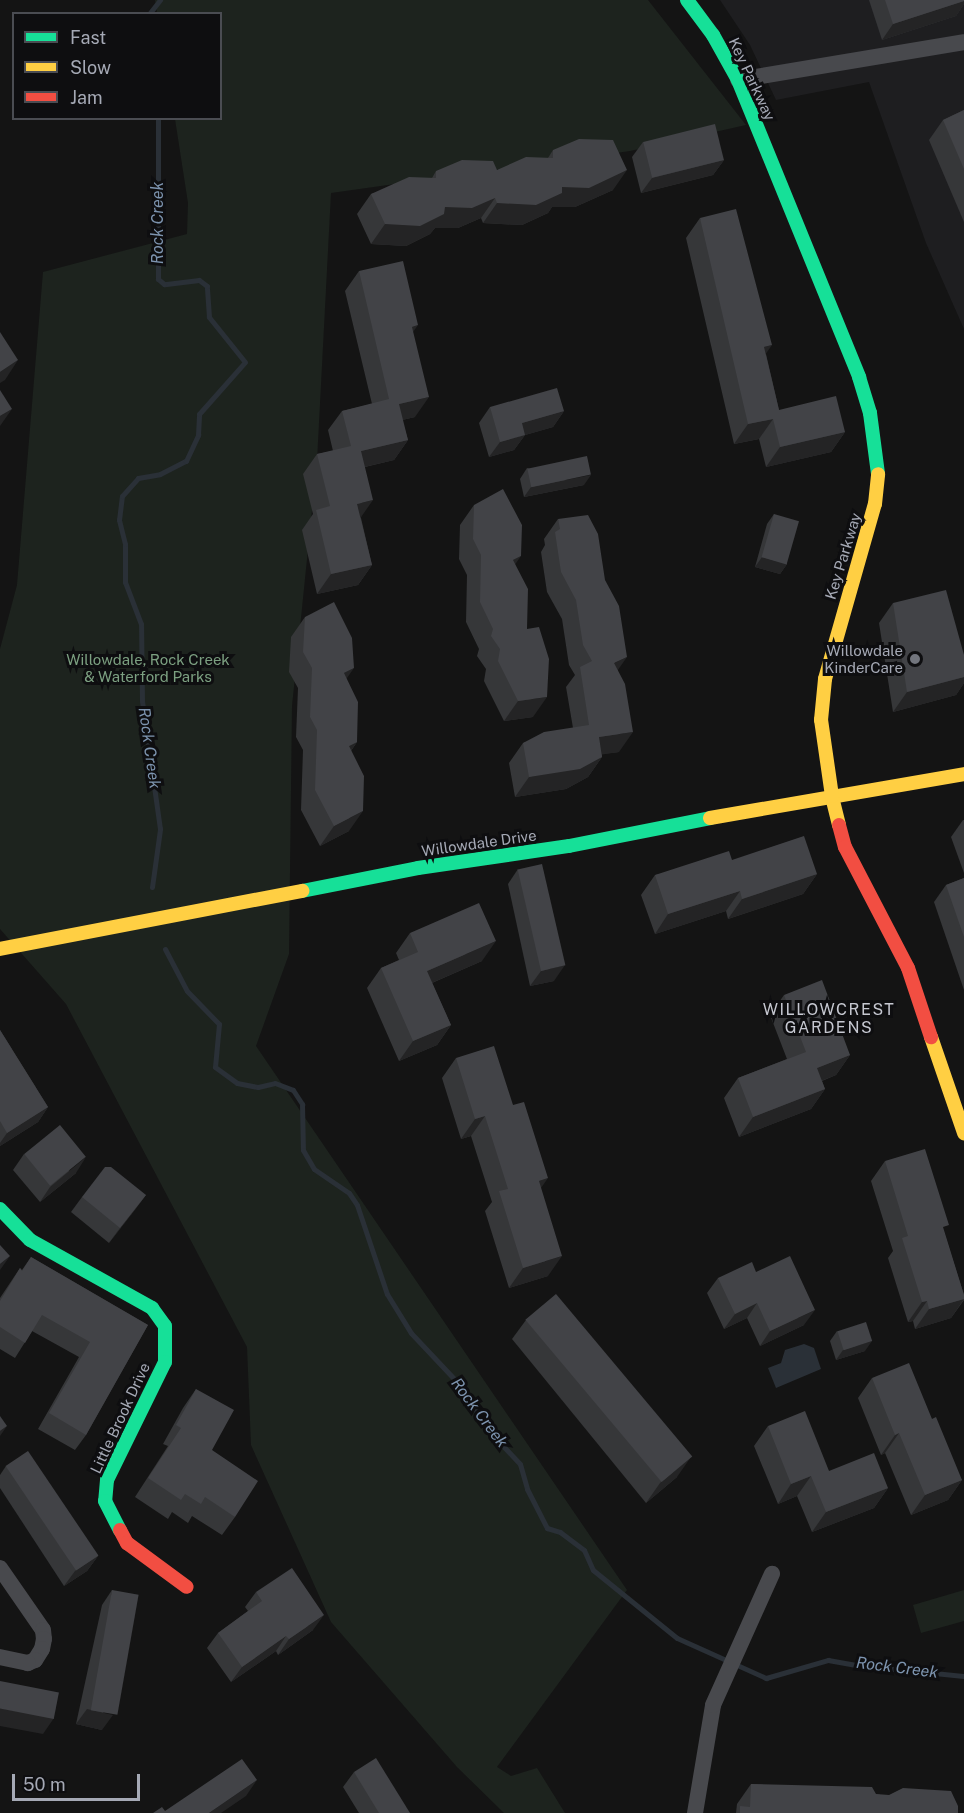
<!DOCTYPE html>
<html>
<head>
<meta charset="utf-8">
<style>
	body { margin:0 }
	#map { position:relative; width:964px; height:1813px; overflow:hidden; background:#141414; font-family:"Public Sans",sans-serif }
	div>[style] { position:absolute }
	.built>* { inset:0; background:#1e1e20 }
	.green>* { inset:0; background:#1d231e }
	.water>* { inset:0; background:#2a3037 }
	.stream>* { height:5px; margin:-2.5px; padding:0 2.5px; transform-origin:2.5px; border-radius:2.5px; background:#2a3037 }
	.street>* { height:16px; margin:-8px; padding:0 8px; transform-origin:8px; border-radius:8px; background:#48494d }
	.fast>* { height:14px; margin:-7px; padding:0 7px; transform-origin:7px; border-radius:7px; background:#16e098 }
	.slow>* { height:14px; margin:-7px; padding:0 7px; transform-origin:7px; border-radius:7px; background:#ffcf43 }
	.jam>* { height:14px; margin:-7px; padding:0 7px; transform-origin:7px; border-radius:7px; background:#f24e42 }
	.wall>* { inset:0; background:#363739 }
	.shaded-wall>* { inset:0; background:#242425 }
	.building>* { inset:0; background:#424347; transform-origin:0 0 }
	.dots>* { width:16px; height:16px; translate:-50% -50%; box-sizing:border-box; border:3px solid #0e0e10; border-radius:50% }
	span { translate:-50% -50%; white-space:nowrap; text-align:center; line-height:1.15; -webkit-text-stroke:6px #0e0e10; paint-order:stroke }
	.street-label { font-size:15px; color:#a5a9b5 }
	.poi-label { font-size:15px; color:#a5a9b5 }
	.right { translate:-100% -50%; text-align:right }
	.park-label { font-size:15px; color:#7ca081 }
	.water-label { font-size:16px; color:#7d94af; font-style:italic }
	.neighbourhood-label { font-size:16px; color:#c6c8d1; letter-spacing:1.5px }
	.legend { position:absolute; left:12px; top:12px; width:210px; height:108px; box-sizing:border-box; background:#0e0e10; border:2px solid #4a4c52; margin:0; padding:8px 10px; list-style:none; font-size:18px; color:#a5a9b5 }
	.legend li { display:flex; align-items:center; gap:12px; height:30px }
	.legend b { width:30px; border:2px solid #4a4c52 }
	.scale { position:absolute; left:12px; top:1774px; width:128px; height:27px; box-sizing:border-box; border:3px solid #a5a9b5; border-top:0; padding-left:8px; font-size:18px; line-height:21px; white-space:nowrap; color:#a5a9b5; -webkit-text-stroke:4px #0e0e10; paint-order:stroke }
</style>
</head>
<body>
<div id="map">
	<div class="built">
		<div style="clip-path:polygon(720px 0,964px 0,964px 329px,926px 243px,869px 82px,776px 100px,750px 45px)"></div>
	</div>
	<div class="green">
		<div style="clip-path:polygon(155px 0,648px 0,746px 125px,630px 151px,331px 193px,317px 461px,292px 706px,289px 954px,256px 1046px,627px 1590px,497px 1767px,511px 1776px,537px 1768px,565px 1813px,504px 1813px,457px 1767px,331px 1622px,251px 1445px,247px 1347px,66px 1004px,0 929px,0 649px,17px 585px,43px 272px,187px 234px,188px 203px,175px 119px,220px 118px,220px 14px,157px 13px)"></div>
		<div style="clip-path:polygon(964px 1590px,964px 1621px,921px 1633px,913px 1605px)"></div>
	</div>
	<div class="water">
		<div style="clip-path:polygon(804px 1344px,814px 1348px,821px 1369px,776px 1388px,768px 1368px,781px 1363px,785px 1350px)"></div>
	</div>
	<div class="stream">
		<div style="left:149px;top:14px;width:18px;rotate:-52deg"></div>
		<div style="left:152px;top:887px;width:59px;rotate:-82.1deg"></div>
		<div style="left:160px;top:829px;width:129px;rotate:-98deg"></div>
		<div style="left:142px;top:701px;width:77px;rotate:-90.7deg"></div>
		<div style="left:141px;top:624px;width:45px;rotate:-110.9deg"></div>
		<div style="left:125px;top:582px;width:38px;rotate:-90deg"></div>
		<div style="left:125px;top:544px;width:25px;rotate:-104deg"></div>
		<div style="left:119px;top:520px;width:24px;rotate:-83deg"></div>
		<div style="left:122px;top:496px;width:24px;rotate:-48deg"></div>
		<div style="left:138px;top:478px;width:22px;rotate:-10deg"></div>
		<div style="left:160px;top:474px;width:29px;rotate:-27deg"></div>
		<div style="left:186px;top:461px;width:29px;rotate:-65deg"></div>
		<div style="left:198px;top:435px;width:21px;rotate:-87deg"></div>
		<div style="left:199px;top:414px;width:69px;rotate:-48.5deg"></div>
		<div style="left:245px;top:362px;width:58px;rotate:-128.7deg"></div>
		<div style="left:209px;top:317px;width:31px;rotate:-94deg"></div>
		<div style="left:207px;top:286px;width:10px;rotate:-143deg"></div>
		<div style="left:199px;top:280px;width:35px;rotate:173deg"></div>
		<div style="left:164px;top:284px;width:8px;rotate:-140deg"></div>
		<div style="left:158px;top:279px;width:161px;rotate:-90deg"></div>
		<div style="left:165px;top:949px;width:47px;rotate:62.4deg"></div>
		<div style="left:187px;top:991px;width:46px;rotate:45.9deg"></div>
		<div style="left:219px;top:1024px;width:43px;rotate:95.3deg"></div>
		<div style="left:215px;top:1067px;width:27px;rotate:36deg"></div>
		<div style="left:237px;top:1083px;width:21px;rotate:11deg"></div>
		<div style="left:258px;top:1087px;width:17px;rotate:-13deg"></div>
		<div style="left:275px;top:1083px;width:19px;rotate:21deg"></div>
		<div style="left:293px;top:1090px;width:17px;rotate:57deg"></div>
		<div style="left:302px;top:1104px;width:46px;rotate:88.8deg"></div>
		<div style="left:303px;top:1150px;width:22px;rotate:60deg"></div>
		<div style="left:314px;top:1169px;width:42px;rotate:34.4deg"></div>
		<div style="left:349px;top:1193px;width:14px;rotate:56deg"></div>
		<div style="left:357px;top:1205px;width:94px;rotate:71.4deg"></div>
		<div style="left:387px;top:1294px;width:46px;rotate:58.4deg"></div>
		<div style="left:411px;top:1333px;width:70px;rotate:46.7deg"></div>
		<div style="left:459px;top:1384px;width:56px;rotate:57.4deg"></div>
		<div style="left:489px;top:1431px;width:45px;rotate:46.8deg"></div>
		<div style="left:520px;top:1464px;width:26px;rotate:74deg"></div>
		<div style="left:527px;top:1489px;width:44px;rotate:62.9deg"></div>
		<div style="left:547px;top:1528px;width:14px;rotate:17deg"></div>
		<div style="left:560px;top:1532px;width:30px;rotate:37deg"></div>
		<div style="left:584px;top:1550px;width:22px;rotate:66deg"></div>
		<div style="left:593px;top:1570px;width:108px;rotate:39deg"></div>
		<div style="left:677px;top:1638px;width:98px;rotate:24.2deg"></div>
		<div style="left:766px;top:1678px;width:65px;rotate:-16.2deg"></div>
		<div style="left:828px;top:1660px;width:27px;rotate:10deg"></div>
		<div style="left:855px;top:1665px;width:110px;rotate:5.8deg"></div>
	</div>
	<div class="street">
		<div style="left:738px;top:80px;width:229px;rotate:-9.5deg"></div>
		<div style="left:0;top:1568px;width:75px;rotate:55.3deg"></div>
		<div style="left:43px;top:1630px;width:9px;rotate:84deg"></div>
		<div style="left:44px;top:1639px;width:10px;rotate:101deg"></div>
		<div style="left:42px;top:1649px;width:13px;rotate:122deg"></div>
		<div style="left:35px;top:1660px;width:8px;rotate:157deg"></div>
		<div style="left:28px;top:1663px;width:29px;rotate:-168deg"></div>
		<div style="left:695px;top:1813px;width:109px;rotate:-80.5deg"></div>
		<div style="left:713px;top:1705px;width:144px;rotate:-65.8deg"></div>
	</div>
	<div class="fast">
		<div style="left:687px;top:0;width:44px;rotate:53.4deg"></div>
		<div style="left:713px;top:35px;width:51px;rotate:60.9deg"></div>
		<div style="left:738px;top:80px;width:321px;rotate:67.8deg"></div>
		<div style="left:859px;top:377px;width:38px;rotate:73deg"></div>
		<div style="left:870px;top:413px;width:62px;rotate:82.5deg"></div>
		<div style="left:302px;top:891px;width:118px;rotate:-11.2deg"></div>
		<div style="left:418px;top:868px;width:153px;rotate:-8.3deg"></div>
		<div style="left:569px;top:846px;width:144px;rotate:-11.2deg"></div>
		<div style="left:0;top:1209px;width:43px;rotate:45.9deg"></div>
		<div style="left:30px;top:1240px;width:140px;rotate:29.1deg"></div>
		<div style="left:152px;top:1308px;width:22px;rotate:54deg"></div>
		<div style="left:165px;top:1326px;width:36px;rotate:90deg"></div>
		<div style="left:165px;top:1362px;width:131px;rotate:116.2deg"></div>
		<div style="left:107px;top:1480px;width:21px;rotate:95deg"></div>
		<div style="left:105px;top:1501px;width:33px;rotate:63deg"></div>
	</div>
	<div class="slow">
		<div style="left:710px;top:818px;width:258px;rotate:-9.8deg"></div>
		<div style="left:839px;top:825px;width:30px;rotate:-104deg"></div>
		<div style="left:832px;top:796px;width:77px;rotate:-98.2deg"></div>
		<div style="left:821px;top:720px;width:41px;rotate:-84.4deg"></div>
		<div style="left:825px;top:679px;width:182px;rotate:-74.1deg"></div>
		<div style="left:875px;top:504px;width:30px;rotate:-84deg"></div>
		<div style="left:0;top:949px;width:308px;rotate:-10.9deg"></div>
		<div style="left:931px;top:1037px;width:102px;rotate:71deg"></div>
	</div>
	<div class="jam">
		<div style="left:839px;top:825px;width:23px;rotate:75deg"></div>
		<div style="left:845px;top:847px;width:136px;rotate:62.5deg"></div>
		<div style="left:908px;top:968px;width:73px;rotate:71.6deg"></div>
		<div style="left:120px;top:1530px;width:15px;rotate:62deg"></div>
		<div style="left:127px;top:1543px;width:74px;rotate:36.3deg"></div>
	</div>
	<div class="wall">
		<div style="clip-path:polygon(869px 0,964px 0,964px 4px,956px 16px,882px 40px)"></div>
		<div style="clip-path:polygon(964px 110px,964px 222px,929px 140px,943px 120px)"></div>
		<div style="clip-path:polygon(643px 142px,724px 160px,713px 175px,641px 193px,632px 157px)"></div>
		<div style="clip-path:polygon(553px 150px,613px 190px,575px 207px,552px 207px,548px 213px,522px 225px,483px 223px,481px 218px,458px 228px,435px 228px,430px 234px,406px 246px,371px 244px,357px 214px,371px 194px,432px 178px,436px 171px,497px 170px,548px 158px)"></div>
		<div style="clip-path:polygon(700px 218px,766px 354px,779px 410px,845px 432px,831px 452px,766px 467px,759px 439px,734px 444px,686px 238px)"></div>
		<div style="clip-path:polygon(359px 271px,413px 332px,415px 417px,402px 420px,408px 440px,394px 460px,365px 467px,361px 518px,372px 565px,358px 585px,317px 594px,302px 530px,313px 514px,303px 474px,317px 454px,333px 451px,328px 430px,342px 411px,372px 404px,345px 291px)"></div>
		<div style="clip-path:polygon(490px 407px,564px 411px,553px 427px,525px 435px,514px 450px,489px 457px,479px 423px)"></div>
		<div style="clip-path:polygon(527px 468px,584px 485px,524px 497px,520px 479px)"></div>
		<div style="clip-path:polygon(474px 505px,515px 564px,527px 629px,533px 717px,504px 721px,484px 681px,486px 669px,477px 656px,479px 649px,466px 622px,467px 575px,459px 559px,460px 525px)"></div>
		<div style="clip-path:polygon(774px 514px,787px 564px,780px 574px,755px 567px,767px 524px)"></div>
		<div style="clip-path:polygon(558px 519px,618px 670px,619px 752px,602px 754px,602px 757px,588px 777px,566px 789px,515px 797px,509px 763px,523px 743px,573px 728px,566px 687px,575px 675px,569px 665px,562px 619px,547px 592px,541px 552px,545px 545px,544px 539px)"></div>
		<div style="clip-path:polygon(893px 603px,964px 655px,964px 683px,956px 695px,893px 712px,879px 623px)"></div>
		<div style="clip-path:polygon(305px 617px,346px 678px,357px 742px,351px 751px,349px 831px,320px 846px,301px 810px,303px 750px,296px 737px,298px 688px,289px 672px,291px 637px)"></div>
		<div style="clip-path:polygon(963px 820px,964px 820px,964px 873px,951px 837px)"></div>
		<div style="clip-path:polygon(732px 860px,817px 874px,803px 894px,728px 919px,726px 911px,655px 934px,641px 895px,655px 875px)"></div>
		<div style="clip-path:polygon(518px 869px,554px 981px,530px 986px,508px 884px)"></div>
		<div style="clip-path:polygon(964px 878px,964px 990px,934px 902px,946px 885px)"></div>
		<div style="clip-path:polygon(410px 933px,482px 961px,432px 983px,451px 1025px,437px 1045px,399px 1061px,367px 988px,381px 968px,399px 960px,396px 953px)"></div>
		<div style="clip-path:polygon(784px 995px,850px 1055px,836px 1075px,822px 1081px,825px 1089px,811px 1109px,739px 1137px,724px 1098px,738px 1078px,787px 1059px,770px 1015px)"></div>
		<div style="clip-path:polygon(0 1030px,48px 1107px,38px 1122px,0 1146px)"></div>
		<div style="clip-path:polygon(456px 1058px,513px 1105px,548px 1276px,509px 1288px,485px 1211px,492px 1202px,471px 1136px,461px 1139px,442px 1078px)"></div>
		<div style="clip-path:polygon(24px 1154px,76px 1173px,40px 1202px,13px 1170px)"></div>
		<div style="clip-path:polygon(885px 1161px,944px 1232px,964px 1295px,964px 1300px,951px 1318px,915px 1329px,913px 1321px,908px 1322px,888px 1258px,893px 1251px,871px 1181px)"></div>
		<div style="clip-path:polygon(146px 1195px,109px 1243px,71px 1212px,82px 1197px)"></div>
		<div style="clip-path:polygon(31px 1257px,148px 1325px,86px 1435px,75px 1450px,38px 1429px,79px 1357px,32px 1331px,15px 1358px,0 1349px,0 1298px,20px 1268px,22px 1270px)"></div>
		<div style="clip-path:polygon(756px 1272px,804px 1325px,760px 1346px,747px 1318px,724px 1329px,707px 1293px,718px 1278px)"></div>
		<div style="clip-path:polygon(526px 1320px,677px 1477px,646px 1503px,512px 1339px)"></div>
		<div style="clip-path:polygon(837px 1331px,865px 1351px,836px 1360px,830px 1341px)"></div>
		<div style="clip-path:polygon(872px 1378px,962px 1480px,948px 1500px,911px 1515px,885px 1453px,881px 1455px,858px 1398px)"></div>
		<div style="clip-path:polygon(196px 1389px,212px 1450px,235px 1517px,222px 1535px,192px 1516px,188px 1523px,172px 1512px,168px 1519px,135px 1497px,168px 1446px,163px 1444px,183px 1408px)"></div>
		<div style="clip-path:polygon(768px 1426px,829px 1471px,888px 1488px,874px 1508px,812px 1532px,797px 1496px,778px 1504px,754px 1446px)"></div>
		<div style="clip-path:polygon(6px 1466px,98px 1556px,87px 1571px,64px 1586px,0 1488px,0 1475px)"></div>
		<div style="clip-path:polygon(112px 1590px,102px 1730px,76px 1724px,102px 1605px)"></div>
		<div style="clip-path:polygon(256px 1592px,313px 1630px,278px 1655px,276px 1651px,231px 1682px,207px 1648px,218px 1633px,248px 1611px,245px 1607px)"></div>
		<div style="clip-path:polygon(354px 1772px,410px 1813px,359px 1813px,343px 1787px)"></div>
		<div style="clip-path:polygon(751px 1784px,876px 1794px,958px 1813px,736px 1813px,737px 1804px)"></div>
	</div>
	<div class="shaded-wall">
		<div style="clip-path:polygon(964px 1px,964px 4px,956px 16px,882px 40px,893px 24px)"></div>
		<div style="clip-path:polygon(724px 160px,713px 175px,641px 193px,652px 178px)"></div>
		<div style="clip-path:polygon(627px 170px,613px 190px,575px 207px,552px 207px,548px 213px,522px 225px,483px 223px,497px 203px)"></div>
		<div style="clip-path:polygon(495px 198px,481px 218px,458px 228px,435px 228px,430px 234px,406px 246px,371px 244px,385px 224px,445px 207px)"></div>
		<div style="clip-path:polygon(418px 325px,404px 345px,412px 327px)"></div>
		<div style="clip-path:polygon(772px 345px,758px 365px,764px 347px)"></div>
		<div style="clip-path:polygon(18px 360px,5px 380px,0 383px,0 372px)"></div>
		<div style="clip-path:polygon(429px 397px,415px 417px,385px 424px,399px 404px)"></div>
		<div style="clip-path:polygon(12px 409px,0 426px,0 416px)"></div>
		<div style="clip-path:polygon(564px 411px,553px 427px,511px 439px,522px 423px)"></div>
		<div style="clip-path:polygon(773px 419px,759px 439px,734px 444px,748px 424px)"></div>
		<div style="clip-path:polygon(845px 432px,831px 452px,766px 467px,780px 447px)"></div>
		<div style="clip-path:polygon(525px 435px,514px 450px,489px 457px,500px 442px)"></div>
		<div style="clip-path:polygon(408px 440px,394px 460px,347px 471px,361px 451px)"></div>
		<div style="clip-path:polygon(591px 475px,584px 485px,524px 497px,531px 487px)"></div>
		<div style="clip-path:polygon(373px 500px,359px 520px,357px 504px)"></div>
		<div style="clip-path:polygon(521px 556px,507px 576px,513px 560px)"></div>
		<div style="clip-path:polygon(762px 557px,787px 564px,780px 574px,755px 567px)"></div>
		<div style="clip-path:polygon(372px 565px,358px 585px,317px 594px,331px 574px)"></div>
		<div style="clip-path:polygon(627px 657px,613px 677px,614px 663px)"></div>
		<div style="clip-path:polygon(354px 668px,340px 688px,344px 673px)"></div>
		<div style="clip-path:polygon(964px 677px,964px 683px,956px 695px,893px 712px,907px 692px)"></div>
		<div style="clip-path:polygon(547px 697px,533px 717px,504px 721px,518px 701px)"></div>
		<div style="clip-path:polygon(633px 732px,619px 752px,585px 757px,599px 737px)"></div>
		<div style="clip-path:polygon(357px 742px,343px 762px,349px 746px)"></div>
		<div style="clip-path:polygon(602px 757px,588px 777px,566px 789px,515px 797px,529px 777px)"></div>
		<div style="clip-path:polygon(363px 811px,349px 831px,320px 846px,334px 826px)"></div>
		<div style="clip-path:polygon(817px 874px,803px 894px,728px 919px,742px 899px)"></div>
		<div style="clip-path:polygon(740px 891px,726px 911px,655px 934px,668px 914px)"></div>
		<div style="clip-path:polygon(496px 941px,482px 961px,413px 991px,427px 971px)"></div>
		<div style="clip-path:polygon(565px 965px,554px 981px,530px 986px,541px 971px)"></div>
		<div style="clip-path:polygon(451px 1025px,437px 1045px,399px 1061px,413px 1041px)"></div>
		<div style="clip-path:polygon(850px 1055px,836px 1075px,803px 1088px,817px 1068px)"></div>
		<div style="clip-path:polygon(825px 1089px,811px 1109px,739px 1137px,753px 1117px)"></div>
		<div style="clip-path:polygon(48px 1107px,38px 1122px,0 1146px,0 1143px,7px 1133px)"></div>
		<div style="clip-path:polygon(485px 1116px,471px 1136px,461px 1139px,475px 1119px)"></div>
		<div style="clip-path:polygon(86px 1157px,76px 1173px,40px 1202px,50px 1187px)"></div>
		<div style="clip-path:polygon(548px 1178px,534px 1198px,539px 1181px)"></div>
		<div style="clip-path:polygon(146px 1195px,135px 1210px,109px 1243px,120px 1228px)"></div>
		<div style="clip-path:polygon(10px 1256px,0 1270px,0 1264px)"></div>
		<div style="clip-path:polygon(562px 1256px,548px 1276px,509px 1288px,523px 1268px)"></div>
		<div style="clip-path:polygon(964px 1299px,951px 1318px,915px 1329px,929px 1309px)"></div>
		<div style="clip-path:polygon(927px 1301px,913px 1321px,908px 1322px,922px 1302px)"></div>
		<div style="clip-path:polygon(757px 1303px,747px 1318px,724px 1329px,735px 1314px)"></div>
		<div style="clip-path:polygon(815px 1310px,804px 1325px,760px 1346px,770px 1331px)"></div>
		<div style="clip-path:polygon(872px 1341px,865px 1351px,836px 1360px,843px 1350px)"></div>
		<div style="clip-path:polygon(7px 1426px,0 1436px,0 1431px)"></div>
		<div style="clip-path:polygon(899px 1433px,885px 1453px,881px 1455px,895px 1435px)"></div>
		<div style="clip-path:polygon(691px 1457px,677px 1477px,646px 1503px,660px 1483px)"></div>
		<div style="clip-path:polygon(811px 1476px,797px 1496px,778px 1504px,791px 1484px)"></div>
		<div style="clip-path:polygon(962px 1480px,948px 1500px,911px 1515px,925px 1495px)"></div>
		<div style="clip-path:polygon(888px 1488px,874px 1508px,812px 1532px,826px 1512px)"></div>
		<div style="clip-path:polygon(98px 1556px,87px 1571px,64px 1586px,75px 1571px)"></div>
		<div style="clip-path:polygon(324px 1615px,313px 1630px,278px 1655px,289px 1639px)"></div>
		<div style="clip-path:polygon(286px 1636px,276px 1651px,231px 1682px,242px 1667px)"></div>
		<div style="clip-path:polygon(0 1708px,54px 1718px,43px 1734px,0 1726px)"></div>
		<div style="clip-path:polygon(87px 1709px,113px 1715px,102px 1730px,76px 1724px)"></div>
		<div style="clip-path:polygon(257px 1780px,246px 1796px,221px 1813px,209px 1813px)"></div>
	</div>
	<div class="building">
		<div style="clip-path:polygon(885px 0,964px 0,964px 1px,893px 24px)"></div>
		<div style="clip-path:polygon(964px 110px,964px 169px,943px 120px)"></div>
		<div style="left:715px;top:124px;width:37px;height:74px;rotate:76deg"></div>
		<div style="clip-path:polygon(579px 139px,613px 140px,627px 170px,589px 188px,562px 187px,562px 193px,536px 205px,497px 203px,495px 198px,472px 208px,445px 207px,444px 214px,420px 226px,385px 224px,371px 194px,409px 177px,436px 178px,436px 171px,462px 160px,493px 161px,497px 170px,526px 157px,553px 158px,553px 150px)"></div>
		<div style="clip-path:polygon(736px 209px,772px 345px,764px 347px,779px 410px,836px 396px,845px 432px,780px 447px,773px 419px,748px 424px,700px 218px)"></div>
		<div style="clip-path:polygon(403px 261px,418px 325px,412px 327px,429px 397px,399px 404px,408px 440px,361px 451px,373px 500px,357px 504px,372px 565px,331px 574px,316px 510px,330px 506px,317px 454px,351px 446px,342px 411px,389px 399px,359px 271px)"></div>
		<div style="clip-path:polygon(0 332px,18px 360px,0 372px)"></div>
		<div style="clip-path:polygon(557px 388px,564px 411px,522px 423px,525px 435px,500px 442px,490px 407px)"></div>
		<div style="clip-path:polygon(0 390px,12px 409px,0 416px)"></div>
		<div style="left:587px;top:456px;width:19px;height:61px;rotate:78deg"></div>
		<div style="clip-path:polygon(503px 489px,522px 525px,521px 556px,513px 560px,528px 589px,527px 629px,539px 627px,549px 659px,547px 697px,518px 701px,498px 661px,500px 649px,491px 636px,493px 629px,480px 602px,481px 555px,473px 539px,474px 505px)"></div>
		<div style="left:774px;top:514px;width:26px;height:45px;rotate:16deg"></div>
		<div style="clip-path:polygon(588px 515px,598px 534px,605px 580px,619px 606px,627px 657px,614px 663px,625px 684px,633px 732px,599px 737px,602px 757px,580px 769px,529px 777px,523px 743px,544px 732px,589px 725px,580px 667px,592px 661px,583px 645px,576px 600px,561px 572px,555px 532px,560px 529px,558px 519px)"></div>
		<div style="clip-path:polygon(946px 590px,964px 655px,964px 677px,907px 692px,893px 603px)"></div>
		<div style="clip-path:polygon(334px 602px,352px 638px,354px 668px,344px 673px,358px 702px,357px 742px,349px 746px,364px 776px,363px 811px,334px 826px,315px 790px,317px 730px,310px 717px,312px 668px,303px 652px,305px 617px)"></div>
		<div style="clip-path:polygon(804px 836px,817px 874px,742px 899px,740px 891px,668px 914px,655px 875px,729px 851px,732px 860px)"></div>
		<div style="left:542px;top:864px;width:104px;height:25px;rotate:77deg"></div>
		<div style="clip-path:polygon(964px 878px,964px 937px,946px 885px)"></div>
		<div style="clip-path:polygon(479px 903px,496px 941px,427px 971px,451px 1025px,413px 1041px,381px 968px,418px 952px,410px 933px)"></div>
		<div style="clip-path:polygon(822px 980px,850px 1055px,817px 1068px,825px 1089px,753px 1117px,738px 1078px,806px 1052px,784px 995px)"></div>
		<div style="clip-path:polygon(0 1030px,48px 1107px,7px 1133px,0 1121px)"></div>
		<div style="clip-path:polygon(494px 1046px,513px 1105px,524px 1102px,548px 1178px,539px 1181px,562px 1256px,523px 1268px,499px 1191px,508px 1189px,485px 1116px,475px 1119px,456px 1058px)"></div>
		<div style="left:60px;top:1125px;width:41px;height:46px;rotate:51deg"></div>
		<div style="clip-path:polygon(925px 1149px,949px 1225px,943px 1227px,964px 1295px,964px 1299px,929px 1309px,927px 1301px,922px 1302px,902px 1238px,908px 1236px,885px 1161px)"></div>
		<div style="clip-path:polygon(105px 1167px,111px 1167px,146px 1195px,120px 1228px,82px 1197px)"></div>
		<div style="clip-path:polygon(0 1245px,10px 1256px,0 1264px)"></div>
		<div style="clip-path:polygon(790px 1256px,815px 1310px,770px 1331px,757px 1303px,735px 1314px,718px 1278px,752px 1262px,756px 1272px)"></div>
		<div style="clip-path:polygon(31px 1257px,148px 1325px,86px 1435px,49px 1413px,90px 1342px,42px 1315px,25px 1343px,0 1327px,0 1301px,20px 1268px,22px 1271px)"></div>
		<div style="left:556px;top:1294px;width:212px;height:40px;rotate:50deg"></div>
		<div style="left:866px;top:1322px;width:20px;height:30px;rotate:72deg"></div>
		<div style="clip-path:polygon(909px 1363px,932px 1419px,936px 1417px,962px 1480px,925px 1495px,899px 1433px,895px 1435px,872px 1378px)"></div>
		<div style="clip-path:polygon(196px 1389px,234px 1410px,212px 1450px,258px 1481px,235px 1517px,205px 1497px,201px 1504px,185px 1494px,181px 1500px,148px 1478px,181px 1428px,176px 1425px)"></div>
		<div style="clip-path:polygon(805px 1411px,829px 1471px,874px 1453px,888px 1488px,826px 1512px,811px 1476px,791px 1484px,768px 1426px)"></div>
		<div style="clip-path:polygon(0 1416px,7px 1426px,0 1431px)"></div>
		<div style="left:28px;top:1451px;width:126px;height:27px;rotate:56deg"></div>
		<div style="clip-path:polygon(292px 1568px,324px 1615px,289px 1639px,286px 1636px,242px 1667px,218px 1633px,262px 1601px,256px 1592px)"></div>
		<div style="left:112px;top:1590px;width:27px;height:122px;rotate:10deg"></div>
		<div style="left:0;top:1681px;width:60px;height:27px;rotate:11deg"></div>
		<div style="clip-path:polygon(376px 1758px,410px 1813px,379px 1813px,354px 1772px)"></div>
		<div style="clip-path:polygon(242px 1759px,257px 1780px,209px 1813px,153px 1813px,162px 1807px,165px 1811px)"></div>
		<div style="clip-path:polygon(751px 1784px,872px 1787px,876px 1794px,889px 1795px,903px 1788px,951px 1791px,958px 1806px,958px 1813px,740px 1813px,740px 1806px,750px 1807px)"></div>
	</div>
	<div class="dots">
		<div style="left:915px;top:659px;background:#72757d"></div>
	</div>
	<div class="street-label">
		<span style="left:752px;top:79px;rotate:65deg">Key Parkway</span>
		<span style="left:843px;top:556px;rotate:-73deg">Key Parkway</span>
		<span style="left:479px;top:843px;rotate:-8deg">Willowdale Drive</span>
		<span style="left:120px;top:1418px;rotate:-65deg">Little Brook Drive</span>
	</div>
	<div class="poi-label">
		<span class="right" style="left:903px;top:659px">Willowdale<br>KinderCare</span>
	</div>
	<div class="park-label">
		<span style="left:148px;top:668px">Willowdale, Rock Creek<br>&amp; Waterford Parks</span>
	</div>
	<div class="water-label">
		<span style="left:158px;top:223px;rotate:-90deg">Rock Creek</span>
		<span style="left:149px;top:748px;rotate:82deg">Rock Creek</span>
		<span style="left:479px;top:1413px;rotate:53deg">Rock Creek</span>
		<span style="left:897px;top:1668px;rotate:7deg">Rock Creek</span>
	</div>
	<div class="neighbourhood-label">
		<span style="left:829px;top:1019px">WILLOWCREST<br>GARDENS</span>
	</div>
	<ul class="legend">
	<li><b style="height:8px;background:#16e098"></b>Fast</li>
	<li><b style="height:8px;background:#ffcf43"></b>Slow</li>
	<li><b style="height:8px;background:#f24e42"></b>Jam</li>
	</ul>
	<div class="scale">50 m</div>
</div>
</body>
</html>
